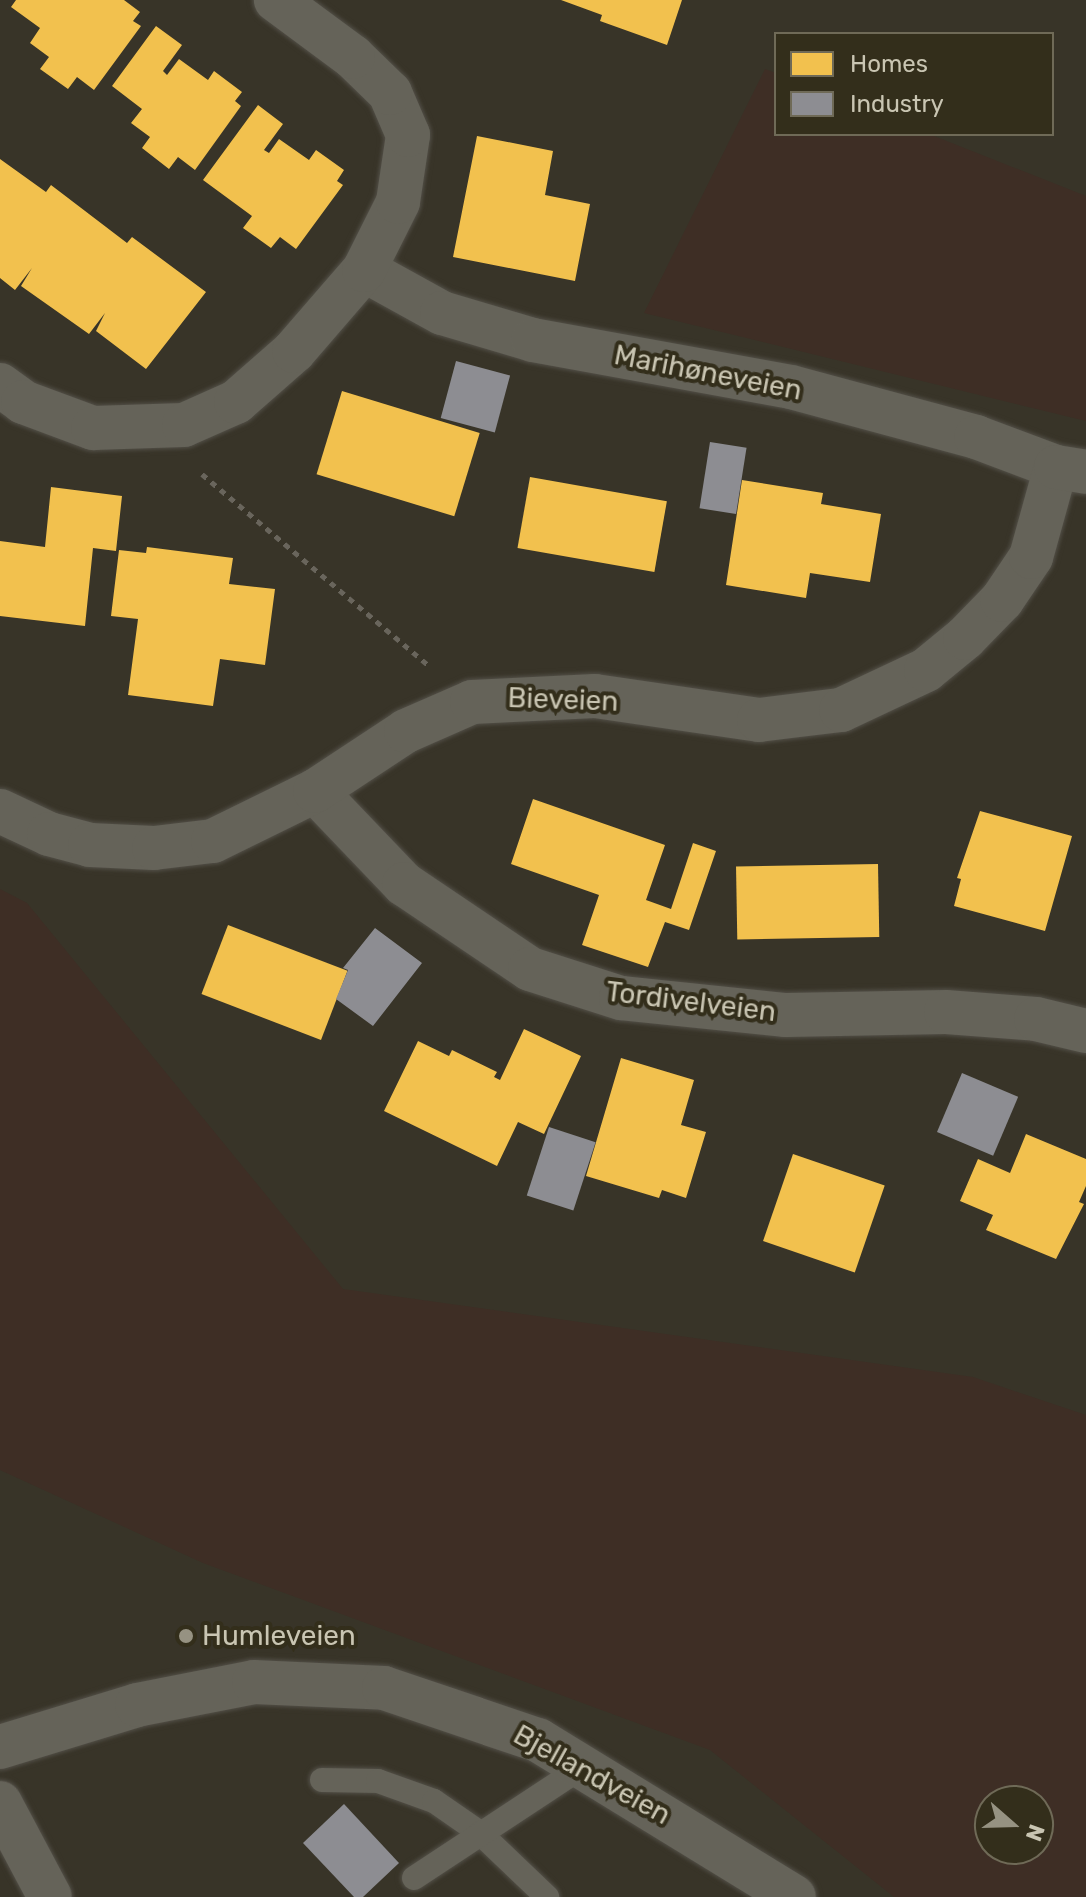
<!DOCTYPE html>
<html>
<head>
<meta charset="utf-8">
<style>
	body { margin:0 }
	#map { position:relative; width:1086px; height:1897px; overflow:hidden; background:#383428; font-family:Rubik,sans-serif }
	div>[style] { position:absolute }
	.green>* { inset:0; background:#3e2e25 }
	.homes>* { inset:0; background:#f2c14e; transform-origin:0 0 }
	.industry>* { inset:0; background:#8d8d92; transform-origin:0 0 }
	.path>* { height:5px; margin-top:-2.5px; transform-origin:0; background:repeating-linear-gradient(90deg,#69655c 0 6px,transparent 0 12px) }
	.roads { filter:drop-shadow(0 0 2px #524f47) drop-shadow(0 0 2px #524f47) }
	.lane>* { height:24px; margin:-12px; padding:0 12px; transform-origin:12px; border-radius:12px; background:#656359 }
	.street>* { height:44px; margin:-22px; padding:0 22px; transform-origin:22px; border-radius:22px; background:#656359 }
	.dots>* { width:22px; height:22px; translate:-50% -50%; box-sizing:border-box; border:4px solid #332e1b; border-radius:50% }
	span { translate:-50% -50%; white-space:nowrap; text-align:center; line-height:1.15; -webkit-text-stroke:8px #332e1b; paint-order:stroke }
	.street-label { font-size:28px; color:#c9c5b2 }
	.poi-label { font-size:28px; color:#c9c5b2 }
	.left { translate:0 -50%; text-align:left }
	.legend { position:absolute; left:774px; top:32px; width:280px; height:104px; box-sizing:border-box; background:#332e1b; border:2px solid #6f6a57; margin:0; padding:10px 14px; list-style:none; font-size:24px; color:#c9c5b2 }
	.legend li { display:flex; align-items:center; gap:16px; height:40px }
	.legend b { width:40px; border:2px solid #6f6a57 }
	.north { position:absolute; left:974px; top:1785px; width:80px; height:80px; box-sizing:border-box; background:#332e1b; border:2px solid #6f6a57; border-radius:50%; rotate:110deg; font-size:22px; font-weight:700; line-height:32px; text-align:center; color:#c9c5b2 }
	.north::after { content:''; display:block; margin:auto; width:28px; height:36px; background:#969282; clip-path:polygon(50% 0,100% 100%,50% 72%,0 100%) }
</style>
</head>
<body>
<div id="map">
	<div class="green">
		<div style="clip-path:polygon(765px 69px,776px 73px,776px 134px,929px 134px,1086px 196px,1086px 421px,644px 313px)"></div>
		<div style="clip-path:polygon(evenodd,0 889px,27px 903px,343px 1289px,973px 1377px,1086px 1415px,1086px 1897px,894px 1897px,710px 1750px,203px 1563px,0 1470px,0 889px,990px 1801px,1038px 1801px,1038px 1849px,990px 1849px,990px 1801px)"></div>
	</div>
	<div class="homes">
		<div style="clip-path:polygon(16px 0,124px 0,140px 12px,133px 21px,141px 26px,94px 90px,77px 77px,68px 89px,40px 69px,49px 57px,30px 43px,40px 28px,11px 7px)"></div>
		<div style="clip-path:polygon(561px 0,682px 0,667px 45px,600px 21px,602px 15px)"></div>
		<div style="clip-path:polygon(156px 26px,182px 45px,163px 71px,167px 75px,179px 59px,208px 80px,214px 71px,242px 92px,235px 101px,241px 106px,195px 170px,178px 157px,169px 169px,142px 148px,150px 137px,131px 123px,142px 109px,112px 86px)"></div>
		<div style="clip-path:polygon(258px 105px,283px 124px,264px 150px,269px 153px,279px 139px,309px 160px,316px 150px,344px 170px,337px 181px,343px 185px,296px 249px,280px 237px,271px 248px,243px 228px,252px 216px,203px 180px)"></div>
		<div style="clip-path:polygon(477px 136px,553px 151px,545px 195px,590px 204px,575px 281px,453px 257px)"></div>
		<div style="clip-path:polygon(0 159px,46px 192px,51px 185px,127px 243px,132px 237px,206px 292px,146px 369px,96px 331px,105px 313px,89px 334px,21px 286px,32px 268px,15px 290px,0 278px)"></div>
		<div style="left:342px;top:391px;width:144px;height:87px;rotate:17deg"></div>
		<div style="left:530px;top:477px;width:139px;height:72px;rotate:10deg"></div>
		<div style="clip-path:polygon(742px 480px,823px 493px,821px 504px,881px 514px,870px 582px,810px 573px,806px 598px,726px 585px)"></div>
		<div style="clip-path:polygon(51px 487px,122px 496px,116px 551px,93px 548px,85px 626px,0 616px,0 541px,45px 547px)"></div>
		<div style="clip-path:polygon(147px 547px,233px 558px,229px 584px,275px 589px,265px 665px,220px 659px,213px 706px,128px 695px,138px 619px,111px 616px,119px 550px,146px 553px)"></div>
		<div style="clip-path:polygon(533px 799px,665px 845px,646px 900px,671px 909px,693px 843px,716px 851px,689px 930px,665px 922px,648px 967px,582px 945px,599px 895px,511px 864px)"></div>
		<div style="clip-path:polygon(980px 811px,1072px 836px,1045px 931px,954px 906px,961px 879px,957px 878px)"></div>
		<div style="left:878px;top:864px;width:73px;height:142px;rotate:89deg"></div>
		<div style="left:228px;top:925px;width:128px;height:74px;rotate:21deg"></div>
		<div style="clip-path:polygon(524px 1029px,581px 1056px,544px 1134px,518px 1122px,497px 1166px,384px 1111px,418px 1041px,449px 1056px,452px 1050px,497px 1072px,494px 1077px,500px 1080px)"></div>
		<div style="clip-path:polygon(621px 1058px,694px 1080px,681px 1125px,706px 1132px,686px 1198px,662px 1190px,659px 1198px,586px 1176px)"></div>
		<div style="clip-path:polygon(1026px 1134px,1086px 1159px,1086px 1186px,1079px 1202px,1084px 1204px,1056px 1259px,986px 1230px,993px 1215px,960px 1201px,978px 1159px,1010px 1173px)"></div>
		<div style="left:793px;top:1154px;width:97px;height:92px;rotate:19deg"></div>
	</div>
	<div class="industry">
		<div style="left:456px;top:361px;width:56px;height:59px;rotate:15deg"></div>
		<div style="left:710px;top:442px;width:37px;height:67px;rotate:9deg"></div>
		<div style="clip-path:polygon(375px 928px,422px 963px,373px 1026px,336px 999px,348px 970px,343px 968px)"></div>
		<div style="left:962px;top:1073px;width:61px;height:64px;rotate:23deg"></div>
		<div style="left:549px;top:1127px;width:49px;height:72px;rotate:18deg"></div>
		<div style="clip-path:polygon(344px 1804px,399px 1863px,363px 1897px,354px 1897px,303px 1843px)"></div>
	</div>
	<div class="path">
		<div style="left:202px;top:474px;width:297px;rotate:40.2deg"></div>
	</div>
	<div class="roads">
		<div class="lane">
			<div style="left:322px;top:1780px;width:56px;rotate:1deg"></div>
			<div style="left:378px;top:1781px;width:59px;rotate:19.7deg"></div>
			<div style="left:434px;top:1801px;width:56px;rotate:34.8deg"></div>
			<div style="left:480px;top:1833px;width:93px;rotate:43.7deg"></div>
			<div style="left:414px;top:1878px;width:204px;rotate:-33.4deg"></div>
		</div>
		<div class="street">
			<div style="left:364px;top:270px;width:89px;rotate:28.9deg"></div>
			<div style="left:442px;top:313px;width:95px;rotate:16.5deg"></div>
			<div style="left:533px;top:340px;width:262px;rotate:10.3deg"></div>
			<div style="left:791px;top:387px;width:192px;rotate:15.1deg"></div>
			<div style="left:976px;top:437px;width:85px;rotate:20.6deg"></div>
			<div style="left:0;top:385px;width:29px;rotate:36deg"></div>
			<div style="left:23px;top:402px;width:75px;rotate:20.4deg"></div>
			<div style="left:93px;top:428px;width:91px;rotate:-1.9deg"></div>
			<div style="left:184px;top:425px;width:57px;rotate:-23.9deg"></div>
			<div style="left:236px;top:402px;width:77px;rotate:-41.3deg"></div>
			<div style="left:294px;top:351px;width:107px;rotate:-49.2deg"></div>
			<div style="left:364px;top:270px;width:76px;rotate:-63.4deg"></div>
			<div style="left:398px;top:202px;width:68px;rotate:-81.5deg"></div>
			<div style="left:408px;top:135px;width:46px;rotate:-113.2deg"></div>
			<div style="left:390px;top:93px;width:52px;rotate:-135.8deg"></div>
			<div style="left:353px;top:57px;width:96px;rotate:-143.5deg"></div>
			<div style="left:315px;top:791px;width:129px;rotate:46.3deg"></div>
			<div style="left:404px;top:884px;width:152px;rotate:34deg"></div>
			<div style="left:530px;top:969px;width:96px;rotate:17.7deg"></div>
			<div style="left:621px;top:998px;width:166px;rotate:5.9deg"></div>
			<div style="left:786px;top:1015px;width:160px;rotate:-1.1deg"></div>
			<div style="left:946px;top:1012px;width:90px;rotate:4.4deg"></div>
			<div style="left:1036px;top:1019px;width:51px;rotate:13.5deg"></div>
			<div style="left:0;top:811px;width:54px;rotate:25.1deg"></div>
			<div style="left:49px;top:834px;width:42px;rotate:15deg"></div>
			<div style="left:90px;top:845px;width:64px;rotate:2.7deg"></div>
			<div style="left:154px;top:848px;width:59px;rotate:-6.8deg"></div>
			<div style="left:213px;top:841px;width:114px;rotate:-26.1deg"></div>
			<div style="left:315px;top:791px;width:109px;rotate:-33.4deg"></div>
			<div style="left:406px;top:731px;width:72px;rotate:-23.7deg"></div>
			<div style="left:472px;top:702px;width:123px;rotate:-2.8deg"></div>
			<div style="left:595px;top:696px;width:166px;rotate:8.3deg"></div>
			<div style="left:759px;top:720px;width:83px;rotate:-7deg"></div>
			<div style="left:841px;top:710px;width:94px;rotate:-25.2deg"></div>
			<div style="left:926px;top:670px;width:50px;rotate:-39.4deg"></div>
			<div style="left:965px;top:638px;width:53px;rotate:-45.8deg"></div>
			<div style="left:1002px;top:600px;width:52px;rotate:-56deg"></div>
			<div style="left:1031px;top:557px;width:93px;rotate:-74.5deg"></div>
			<div style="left:1056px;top:467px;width:30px;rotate:9deg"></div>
			<div style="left:0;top:1747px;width:143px;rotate:-17deg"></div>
			<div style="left:137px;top:1705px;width:119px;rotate:-11.1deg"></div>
			<div style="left:254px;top:1682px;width:130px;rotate:2.6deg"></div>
			<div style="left:384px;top:1688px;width:163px;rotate:18.7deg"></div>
			<div style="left:538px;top:1740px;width:300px;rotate:31.5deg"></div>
			<div style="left:0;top:1803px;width:106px;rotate:62deg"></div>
		</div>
	</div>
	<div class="dots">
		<div style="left:186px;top:1636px;background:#969282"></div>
	</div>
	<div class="street-label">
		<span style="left:708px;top:373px;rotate:11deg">Marihøneveien</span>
		<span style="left:563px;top:700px;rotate:2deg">Bieveien</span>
		<span style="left:691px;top:1002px;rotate:7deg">Tordivelveien</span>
		<span style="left:592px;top:1775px;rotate:29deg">Bjellandveien</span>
	</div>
	<div class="poi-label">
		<span class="left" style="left:202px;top:1636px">Humleveien</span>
	</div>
	<ul class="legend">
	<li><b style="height:22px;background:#f2c14e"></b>Homes</li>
	<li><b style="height:22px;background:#8d8d92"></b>Industry</li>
	</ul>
	<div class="north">N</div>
</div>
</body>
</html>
